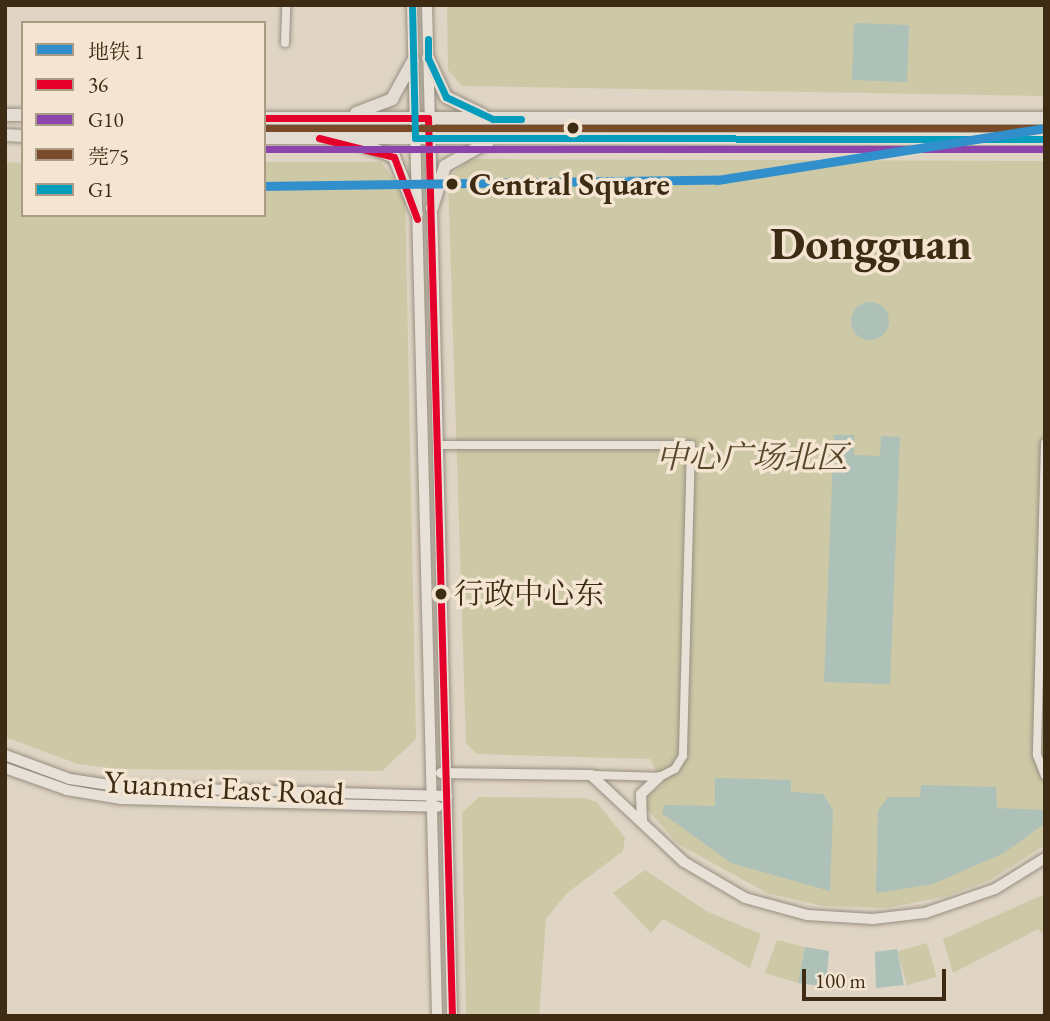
<!DOCTYPE html>
<html>
<head>
<meta charset="utf-8">
<style>
	body { margin:0 }
	#map { position:relative; width:1050px; height:1021px; overflow:hidden; background:#e0d5c4; font-family:"EB Garamond","Noto Serif SC",serif }
	div>[style] { position:absolute }
	.green>* { inset:0; background:#cdc8a5; transform-origin:0 0 }
	.water>* { inset:0; background:#aec1b8; transform-origin:0 0 }
	.round { border-radius:50% }
	.roads { filter:drop-shadow(0 0 2px #968e81) drop-shadow(0 0 2px #968e81) }
	.minor>* { height:8px; margin:-4px; padding:0 4px; transform-origin:4px; border-radius:4px; background:#e7e1d8 }
	.tertiary>* { height:10px; margin:-5px; padding:0 5px; transform-origin:5px; border-radius:5px; background:#e7e1d8 }
	.primary>* { height:12px; margin:-6px; padding:0 6px; transform-origin:6px; border-radius:6px; background:#e3dcd2 }
	.bus-1>* { height:7px; margin:-3.5px; padding:0 3.5px; transform-origin:3.5px; border-radius:3.5px; background:#e4002b }
	.bus-2>* { height:7px; margin:-3.5px; padding:0 3.5px; transform-origin:3.5px; border-radius:3.5px; background:#8e44ad }
	.bus-3>* { height:7px; margin:-3.5px; padding:0 3.5px; transform-origin:3.5px; border-radius:3.5px; background:#7a4b2a }
	.bus-4>* { height:7px; margin:-3.5px; padding:0 3.5px; transform-origin:3.5px; border-radius:3.5px; background:#069cbb }
	.metro-1>* { height:9px; margin:-4.5px; padding:0 4.5px; transform-origin:4.5px; border-radius:4.5px; background:#3190cb }
	.dots>* { width:19px; height:19px; translate:-50% -50%; box-sizing:border-box; border:4px solid #f3e5d1; border-radius:50% }
	span { translate:-50% -50%; white-space:nowrap; text-align:center; line-height:1.15; -webkit-text-stroke:7px #f3e5d1; paint-order:stroke }
	.bus-label { font-size:30px; color:#3d2b13 }
	.left { translate:0 -50%; text-align:left }
	.stop-label { font-size:32px; color:#3d2b13; font-weight:700 }
	.park-label { font-size:32px; color:#57482b; font-style:italic }
	.street-label { font-size:32px; color:#3d2b13 }
	.town-label { font-size:46px; color:#3d2b13; font-weight:700 }
	.frame { position:absolute; inset:0; border:7px solid #3d2b13; pointer-events:none }
	.legend { position:absolute; left:21px; top:21px; width:245px; height:196px; box-sizing:border-box; background:#f3e5d1; border:2px solid #aa9b85; margin:0; padding:9px 12px; list-style:none; font-size:21px; color:#3d2b13 }
	.legend li { display:flex; align-items:center; gap:14px; height:35px }
	.legend b { width:35px; border:2px solid #aa9b85 }
	.scale { position:absolute; left:802px; top:969px; width:144px; height:32px; box-sizing:border-box; border:4px solid #3d2b13; border-top:0; padding-left:9px; font-size:21px; line-height:24px; white-space:nowrap; color:#3d2b13; -webkit-text-stroke:5px #f3e5d1; paint-order:stroke }
</style>
</head>
<body>
<div id="map">
	<div class="green">
		<div style="clip-path:polygon(447px 5px,1045px 5px,1045px 96px,462px 86px,448px 70px)"></div>
		<div style="clip-path:polygon(469px 159px,1045px 161px,1045px 845px,990px 880px,947px 896px,887px 908px,823px 906px,767px 893px,678px 844px,645px 807px,649px 794px,663px 785px,650px 759px,477px 754px,466px 743px,448px 178px)"></div>
		<div style="clip-path:polygon(5px 162px,23px 163px,23px 215px,264px 215px,264px 162px,381px 162px,405px 194px,416px 739px,382px 771px,118px 769px,78px 764px,5px 737px)"></div>
		<div style="clip-path:polygon(479px 797px,584px 798px,597px 802px,625px 838px,623px 851px,567px 893px,546px 919px,539px 1016px,466px 1016px,462px 813px)"></div>
		<div style="clip-path:polygon(645px 870px,706px 911px,761px 934px,750px 968px,663px 919px,651px 933px,613px 893px)"></div>
		<div style="clip-path:polygon(1045px 894px,1045px 936px,1038px 929px,953px 973px,943px 939px)"></div>
		<div style="clip-path:polygon(777px 940px,805px 947px,798px 983px,765px 973px)"></div>
		<div style="left:927px;top:943px;width:35px;height:31px;rotate:74deg"></div>
	</div>
	<div class="water">
		<div style="left:854px;top:23px;width:55px;height:57px;rotate:2deg"></div>
		<div class="round" style="left:851px;top:302px;width:38px;height:38px"></div>
		<div style="clip-path:polygon(834px 435px,854px 435px,854px 455px,880px 456px,881px 436px,900px 437px,890px 684px,824px 682px)"></div>
		<div style="clip-path:polygon(715px 778px,791px 780px,791px 792px,823px 794px,833px 810px,830px 891px,731px 863px,662px 813px,664px 805px,715px 806px)"></div>
		<div style="clip-path:polygon(921px 785px,996px 787px,997px 808px,1045px 810px,1045px 823px,1004px 853px,933px 884px,876px 893px,878px 811px,888px 797px,920px 797px)"></div>
		<div style="clip-path:polygon(805px 947px,829px 951px,826px 987px,798px 983px)"></div>
		<div style="clip-path:polygon(897px 949px,904px 985px,876px 988px,875px 952px)"></div>
	</div>
	<div class="roads">
		<div class="minor">
			<div style="left:285px;top:43px;width:38px;rotate:-88deg"></div>
			<div style="left:1045px;top:443px;width:312px;rotate:91.5deg"></div>
			<div style="left:1037px;top:755px;width:22px;rotate:69deg"></div>
			<div style="left:439px;top:445px;width:252px"></div>
			<div style="left:691px;top:445px;width:311px;rotate:91.5deg"></div>
			<div style="left:683px;top:756px;width:15px;rotate:122deg"></div>
			<div style="left:675px;top:769px;width:18px;rotate:153deg"></div>
			<div style="left:659px;top:777px;width:68px;rotate:-178.3deg"></div>
		</div>
		<div class="tertiary">
			<div style="left:412px;top:5px;width:1011px;rotate:88.58deg"></div>
			<div style="left:427px;top:5px;width:1011px;rotate:88.58deg"></div>
			<div style="left:5px;top:755px;width:69px;rotate:20.3deg"></div>
			<div style="left:70px;top:779px;width:53px;rotate:8.7deg"></div>
			<div style="left:122px;top:787px;width:325px;rotate:1.6deg"></div>
			<div style="left:5px;top:768px;width:66px;rotate:19.5deg"></div>
			<div style="left:67px;top:790px;width:55px;rotate:9.5deg"></div>
			<div style="left:121px;top:799px;width:317px;rotate:1.4deg"></div>
			<div style="left:441px;top:773px;width:150px;rotate:0.8deg"></div>
			<div style="left:591px;top:775px;width:127px;rotate:43.1deg"></div>
			<div style="left:684px;top:862px;width:71px;rotate:30.5deg"></div>
			<div style="left:745px;top:898px;width:64px;rotate:15.3deg"></div>
			<div style="left:807px;top:915px;width:66px;rotate:3.5deg"></div>
			<div style="left:873px;top:919px;width:52px;rotate:-6.6deg"></div>
			<div style="left:925px;top:913px;width:74px;rotate:-18.9deg"></div>
			<div style="left:995px;top:889px;width:59px;rotate:-31.8deg"></div>
			<div style="left:642px;top:822px;width:28px;rotate:-92deg"></div>
			<div style="left:641px;top:794px;width:25px;rotate:-43deg"></div>
		</div>
		<div class="primary">
			<div style="left:428px;top:58px;width:43px;rotate:65.2deg"></div>
			<div style="left:446px;top:97px;width:41px;rotate:25.9deg"></div>
			<div style="left:356px;top:113px;width:39px;rotate:-21deg"></div>
			<div style="left:392px;top:99px;width:43px;rotate:-61.1deg"></div>
			<div style="left:5px;top:115px;width:18px"></div>
			<div style="left:264px;top:118px;width:781px"></div>
			<div style="left:5px;top:135px;width:18px;rotate:3deg"></div>
			<div style="left:264px;top:138px;width:781px;rotate:0.07deg"></div>
			<div style="left:358px;top:143px;width:39px;rotate:21deg"></div>
			<div style="left:394px;top:157px;width:61px;rotate:68deg"></div>
			<div style="left:432px;top:208px;width:44px;rotate:-72.8deg"></div>
			<div style="left:445px;top:166px;width:49px;rotate:-29.2deg"></div>
		</div>
	</div>
	<div class="bus-1">
		<div style="left:264px;top:118px;width:164px"></div>
		<div style="left:428px;top:118px;width:898px;rotate:88.47deg"></div>
		<div style="left:319px;top:138px;width:77px;rotate:14.2deg"></div>
		<div style="left:394px;top:157px;width:66px;rotate:69.6deg"></div>
	</div>
	<div class="bus-2">
		<div style="left:264px;top:149px;width:781px"></div>
	</div>
	<div class="bus-3">
		<div style="left:264px;top:128px;width:781px"></div>
	</div>
	<div class="bus-4">
		<div style="left:412px;top:5px;width:133px;rotate:88.7deg"></div>
		<div style="left:415px;top:138px;width:630px;rotate:0.09deg"></div>
		<div style="left:428px;top:39px;width:19px;rotate:90deg"></div>
		<div style="left:428px;top:58px;width:43px;rotate:65.2deg"></div>
		<div style="left:446px;top:97px;width:52px;rotate:25.1deg"></div>
		<div style="left:493px;top:119px;width:28px"></div>
	</div>
	<div class="metro-1">
		<div style="left:264px;top:186px;width:453px;rotate:-0.8deg"></div>
		<div style="left:717px;top:180px;width:332px;rotate:-9deg"></div>
	</div>
	<div class="dots">
		<div style="left:573px;top:128px;background:#3d2b13"></div>
		<div style="left:452px;top:184px;background:#3d2b13"></div>
		<div style="left:441px;top:594px;background:#3d2b13"></div>
	</div>
	<div class="bus-label">
		<span class="left" style="left:454px;top:594px">行政中心东</span>
	</div>
	<div class="stop-label">
		<span class="left" style="left:469px;top:184px">Central Square</span>
	</div>
	<div class="park-label">
		<span style="left:752px;top:457px">中心广场北区</span>
	</div>
	<div class="street-label">
		<span style="left:224px;top:788px;rotate:3deg">Yuanmei East Road</span>
	</div>
	<div class="town-label">
		<span style="left:871px;top:243px">Dongguan</span>
	</div>
	<div class="frame"></div>
	<ul class="legend">
	<li><b style="height:9px;background:#3190cb"></b>地铁 1</li>
	<li><b style="height:9px;background:#e4002b"></b>36</li>
	<li><b style="height:9px;background:#8e44ad"></b>G10</li>
	<li><b style="height:9px;background:#7a4b2a"></b>莞75</li>
	<li><b style="height:9px;background:#069cbb"></b>G1</li>
	</ul>
	<div class="scale">100 m</div>
</div>
</body>
</html>
